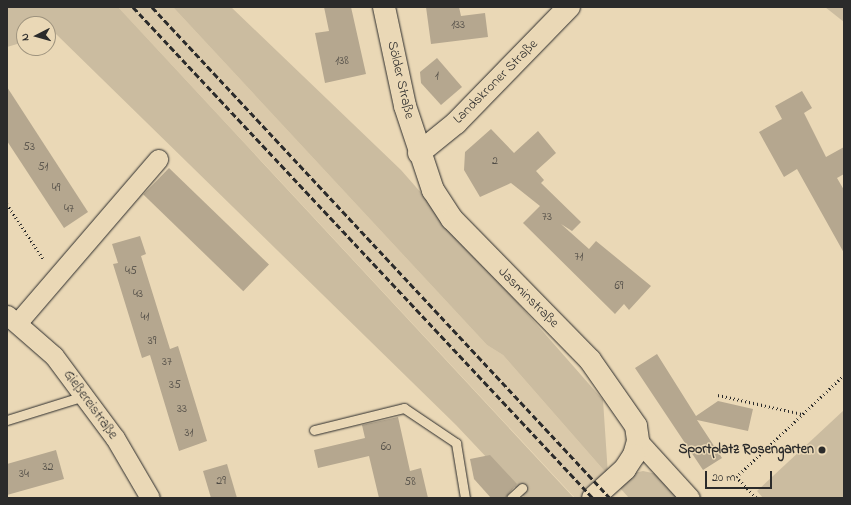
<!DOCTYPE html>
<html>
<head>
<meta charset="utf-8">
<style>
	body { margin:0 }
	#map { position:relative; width:851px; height:505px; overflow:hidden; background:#ead8b6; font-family:"Indie Flower",sans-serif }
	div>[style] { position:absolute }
	.built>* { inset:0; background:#dac9aa }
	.green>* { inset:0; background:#cbbca0 }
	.building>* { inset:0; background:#b5a78f; transform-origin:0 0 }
	.path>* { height:2.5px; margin-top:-1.25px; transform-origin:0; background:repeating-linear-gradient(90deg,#2b2b2b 0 1px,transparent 0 4px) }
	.roads { filter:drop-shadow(0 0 1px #2b2b2b) drop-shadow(0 0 1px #2b2b2b) }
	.service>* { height:9px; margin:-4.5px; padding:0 4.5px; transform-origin:4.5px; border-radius:4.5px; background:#ead8b6 }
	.minor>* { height:19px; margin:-9.5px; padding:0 9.5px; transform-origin:9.5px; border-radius:9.5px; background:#ead8b6 }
	.tertiary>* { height:22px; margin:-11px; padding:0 11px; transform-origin:11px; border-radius:11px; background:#ead8b6 }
	.rail>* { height:3px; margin-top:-1.5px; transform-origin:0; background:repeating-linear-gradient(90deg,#2b2b2b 0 6px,transparent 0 9px) }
	.dots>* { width:11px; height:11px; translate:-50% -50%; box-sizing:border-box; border:2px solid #ead8b6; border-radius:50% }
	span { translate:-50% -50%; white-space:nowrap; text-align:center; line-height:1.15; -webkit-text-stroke:3px #ead8b6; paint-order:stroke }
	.number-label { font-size:12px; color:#4e4a44 }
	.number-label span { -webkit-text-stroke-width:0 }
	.street-label { font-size:14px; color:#2b2b2b }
	.poi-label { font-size:14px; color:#2b2b2b; font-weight:700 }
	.right { translate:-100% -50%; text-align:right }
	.frame { position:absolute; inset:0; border:8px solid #2b2b2b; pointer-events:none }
	.north { position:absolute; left:16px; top:16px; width:40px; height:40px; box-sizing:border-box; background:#ead8b6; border:1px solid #9e937e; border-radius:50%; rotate:264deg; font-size:11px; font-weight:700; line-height:16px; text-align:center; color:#2b2b2b }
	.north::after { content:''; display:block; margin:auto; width:14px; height:18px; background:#2b2b2b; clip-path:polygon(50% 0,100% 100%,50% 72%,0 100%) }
	.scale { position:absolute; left:705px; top:471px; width:67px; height:18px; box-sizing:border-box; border:2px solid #2b2b2b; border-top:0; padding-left:5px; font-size:12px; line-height:14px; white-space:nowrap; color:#2b2b2b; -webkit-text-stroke:3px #ead8b6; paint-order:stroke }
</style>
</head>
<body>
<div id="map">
	<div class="built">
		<div style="clip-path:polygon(118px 7px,173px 7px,487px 345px,503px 355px,608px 475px,583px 498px,575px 498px)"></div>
	</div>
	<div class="green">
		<div style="clip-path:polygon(7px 7px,118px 7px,574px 498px,525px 498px,456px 425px,56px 34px,48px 36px,48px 24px,24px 24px,24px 42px,7px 47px)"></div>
		<div style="clip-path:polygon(173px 7px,231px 7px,401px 170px,603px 400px,608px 475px,503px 355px,487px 345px)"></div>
		<div style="clip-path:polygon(825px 7px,844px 7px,844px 22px)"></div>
		<div style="clip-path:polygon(844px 410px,844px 498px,763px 498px,757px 491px)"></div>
		<div style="clip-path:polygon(643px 471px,657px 474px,684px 498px,629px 498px,620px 488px,634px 473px)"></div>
	</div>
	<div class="building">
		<div style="clip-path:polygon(324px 7px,351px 7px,366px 74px,325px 83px,315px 33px,329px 31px)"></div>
		<div style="clip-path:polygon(426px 7px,459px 7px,461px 16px,485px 13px,488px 37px,431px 44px)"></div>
		<div style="clip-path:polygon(437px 58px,462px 87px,441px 105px,421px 83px,420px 72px)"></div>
		<div style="clip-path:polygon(7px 87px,88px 212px,64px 228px,7px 141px)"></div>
		<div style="clip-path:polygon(802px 91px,812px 108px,804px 113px,826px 157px,844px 147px,844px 174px,837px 178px,844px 190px,844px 253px,797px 169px,784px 177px,759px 132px,782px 119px,775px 106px)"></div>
		<div style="clip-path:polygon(491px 129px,514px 153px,538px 131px,556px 153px,536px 171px,544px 180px,541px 183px,581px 222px,572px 231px,561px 224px,589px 249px,596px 241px,651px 286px,629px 310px,624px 304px,615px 314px,523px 223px,540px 206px,511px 183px,480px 197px,464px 170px,465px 152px)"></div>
		<div style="left:169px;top:168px;width:139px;height:37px;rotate:44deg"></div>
		<div style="clip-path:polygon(140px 236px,146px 254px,141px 256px,170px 349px,178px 346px,207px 441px,179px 451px,150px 355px,142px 358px,113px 264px,118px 263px,112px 244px)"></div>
		<div style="clip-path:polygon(657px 354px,696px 416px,718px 401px,753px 409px,748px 431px,697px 420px,722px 458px,703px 470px,635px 368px)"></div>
		<div style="clip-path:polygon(398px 417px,410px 471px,421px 468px,428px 498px,379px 498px,369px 456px,318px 468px,314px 450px,365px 438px,362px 425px)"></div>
		<div style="clip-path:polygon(56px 450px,64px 479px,7px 495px,7px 464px)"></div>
		<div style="clip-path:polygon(490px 455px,517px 484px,505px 498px,491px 498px,474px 479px,470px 459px)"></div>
		<div style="clip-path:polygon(227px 464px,237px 498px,211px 498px,203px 471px)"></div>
	</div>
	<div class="path">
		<div style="left:7px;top:204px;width:67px;rotate:56.5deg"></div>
		<div style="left:718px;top:395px;width:86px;rotate:12.7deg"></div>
		<div style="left:756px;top:498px;width:29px;rotate:-134deg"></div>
		<div style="left:736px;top:477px;width:149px;rotate:-43.4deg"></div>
	</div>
	<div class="roads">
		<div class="service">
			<div style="left:7px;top:420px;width:81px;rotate:-17.3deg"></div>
			<div style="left:314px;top:430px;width:93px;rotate:-13.7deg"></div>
			<div style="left:404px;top:408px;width:63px;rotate:33.9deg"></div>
			<div style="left:456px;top:443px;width:56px;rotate:80.7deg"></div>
			<div style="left:511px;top:498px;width:15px;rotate:-42deg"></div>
		</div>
		<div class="minor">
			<div style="left:7px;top:315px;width:62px;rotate:41.1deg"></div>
			<div style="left:54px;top:356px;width:102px;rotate:53.4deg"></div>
			<div style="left:115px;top:438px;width:69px;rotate:59.7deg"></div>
			<div style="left:18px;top:322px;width:215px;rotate:-49.3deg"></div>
			<div style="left:638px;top:441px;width:77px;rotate:47.6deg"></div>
		</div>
		<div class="tertiary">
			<div style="left:384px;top:7px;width:101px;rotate:78deg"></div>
			<div style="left:405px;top:106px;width:89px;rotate:71.6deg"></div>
			<div style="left:433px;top:190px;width:35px;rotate:57deg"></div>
			<div style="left:452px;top:219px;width:197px;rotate:45.6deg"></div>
			<div style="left:590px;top:360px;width:80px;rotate:55.1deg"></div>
			<div style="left:636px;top:426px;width:15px;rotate:82deg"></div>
			<div style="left:638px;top:441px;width:15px;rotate:106deg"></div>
			<div style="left:634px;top:455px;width:17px;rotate:123deg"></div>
			<div style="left:625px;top:469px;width:43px;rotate:137.8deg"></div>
			<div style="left:419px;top:153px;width:48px;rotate:-39deg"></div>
			<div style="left:456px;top:123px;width:162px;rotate:-45.8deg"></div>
		</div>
	</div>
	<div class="rail">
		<div style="left:133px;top:7px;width:673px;rotate:46.87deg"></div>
		<div style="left:152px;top:7px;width:671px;rotate:46.99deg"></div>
	</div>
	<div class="dots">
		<div style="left:822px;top:450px;background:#2b2b2b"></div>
	</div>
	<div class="number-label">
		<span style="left:458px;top:26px">133</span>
		<span style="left:342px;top:62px">138</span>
		<span style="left:437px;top:77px">1</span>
		<span style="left:29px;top:148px">53</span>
		<span style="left:495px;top:162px">2</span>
		<span style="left:43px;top:168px">51</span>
		<span style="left:56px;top:189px">49</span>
		<span style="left:69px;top:210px">47</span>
		<span style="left:547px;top:218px">73</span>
		<span style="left:579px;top:258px">71</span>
		<span style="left:131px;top:272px">45</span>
		<span style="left:619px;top:287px">69</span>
		<span style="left:138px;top:295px">43</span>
		<span style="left:145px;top:318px">41</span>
		<span style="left:152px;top:342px">39</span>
		<span style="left:167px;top:363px">37</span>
		<span style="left:175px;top:386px">35</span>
		<span style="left:182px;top:410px">33</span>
		<span style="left:189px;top:434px">31</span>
		<span style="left:386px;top:448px">60</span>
		<span style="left:48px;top:468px">32</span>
		<span style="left:24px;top:475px">34</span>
		<span style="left:221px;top:482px">29</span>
		<span style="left:410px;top:483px">58</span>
	</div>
	<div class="street-label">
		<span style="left:400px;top:80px;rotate:77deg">Sölder Straße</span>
		<span style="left:496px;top:82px;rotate:-45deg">Landskroner Straße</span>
		<span style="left:528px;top:298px;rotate:45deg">Jasminstraße</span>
		<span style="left:90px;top:405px;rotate:54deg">Gießereistraße</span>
	</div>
	<div class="poi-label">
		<span class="right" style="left:814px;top:450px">Sportplatz Rosengarten</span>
	</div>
	<div class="frame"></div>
	<div class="north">N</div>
	<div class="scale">20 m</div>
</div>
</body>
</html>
